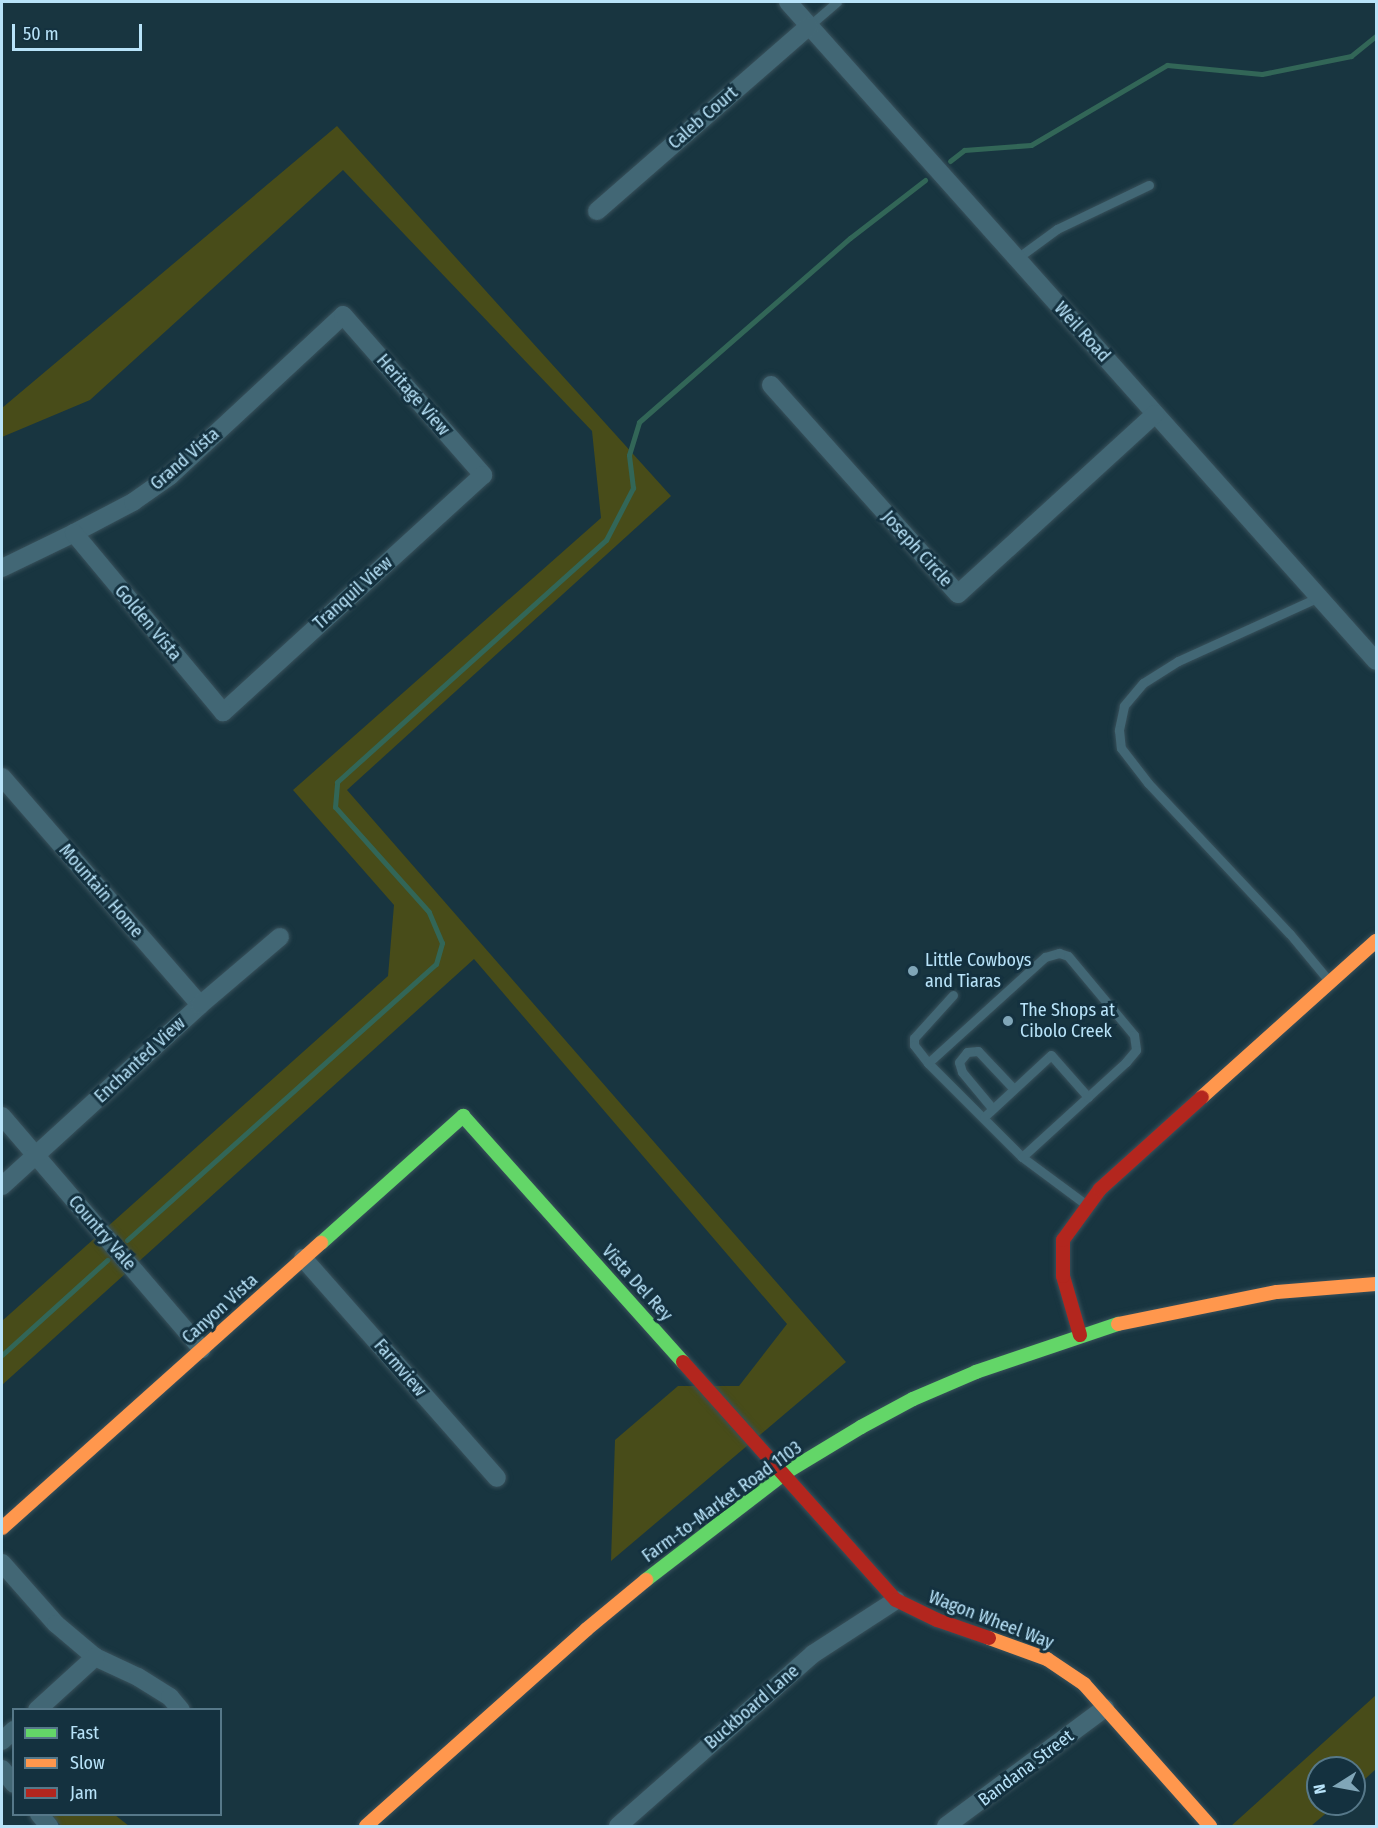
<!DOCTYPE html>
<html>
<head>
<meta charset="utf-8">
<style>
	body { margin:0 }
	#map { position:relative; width:1378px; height:1828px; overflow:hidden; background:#183540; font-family:"Fira Sans Condensed",sans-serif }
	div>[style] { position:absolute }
	.green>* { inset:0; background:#484c19 }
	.stream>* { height:5px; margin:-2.5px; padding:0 2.5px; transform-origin:2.5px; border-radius:2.5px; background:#326657 }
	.roads { filter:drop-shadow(0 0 2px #39515b) drop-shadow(0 0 2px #39515b) }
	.lane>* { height:9px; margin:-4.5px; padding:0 4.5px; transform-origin:4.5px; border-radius:4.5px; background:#426775 }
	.street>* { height:18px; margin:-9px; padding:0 9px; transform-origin:9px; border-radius:9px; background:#426775 }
	.fast>* { height:14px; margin:-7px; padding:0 7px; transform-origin:7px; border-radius:7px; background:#63d668 }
	.slow>* { height:14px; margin:-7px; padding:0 7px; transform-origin:7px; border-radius:7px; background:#ff974d }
	.jam>* { height:14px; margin:-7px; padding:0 7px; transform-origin:7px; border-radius:7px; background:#b3261e }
	.dots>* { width:16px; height:16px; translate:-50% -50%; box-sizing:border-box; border:3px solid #14313f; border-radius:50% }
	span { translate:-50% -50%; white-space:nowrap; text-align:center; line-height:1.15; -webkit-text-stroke:6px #14313f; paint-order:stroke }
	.street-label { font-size:18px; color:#b8e3f9 }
	.poi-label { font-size:18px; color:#b8e3f9 }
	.left { translate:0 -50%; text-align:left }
	.frame { position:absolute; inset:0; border:3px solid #b8e3f9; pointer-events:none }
	.legend { position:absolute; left:12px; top:1708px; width:210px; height:108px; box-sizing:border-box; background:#14313f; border:2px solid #567889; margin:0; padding:8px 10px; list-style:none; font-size:18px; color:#b8e3f9 }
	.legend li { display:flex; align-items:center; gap:12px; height:30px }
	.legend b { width:30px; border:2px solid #567889 }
	.north { position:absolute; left:1306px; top:1756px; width:60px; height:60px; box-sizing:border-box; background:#14313f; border:2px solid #567889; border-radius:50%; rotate:259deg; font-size:16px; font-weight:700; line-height:24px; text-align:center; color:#b8e3f9 }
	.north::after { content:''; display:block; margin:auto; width:21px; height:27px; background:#80a6b8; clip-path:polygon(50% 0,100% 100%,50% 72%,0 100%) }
	.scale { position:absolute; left:12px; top:24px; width:130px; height:27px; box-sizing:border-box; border:3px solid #b8e3f9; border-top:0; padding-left:8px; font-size:18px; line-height:21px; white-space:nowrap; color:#b8e3f9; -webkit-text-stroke:4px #14313f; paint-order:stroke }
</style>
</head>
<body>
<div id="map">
	<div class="green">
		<div style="clip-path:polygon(337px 126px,671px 496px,347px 790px,846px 1362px,611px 1561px,615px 1440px,678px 1386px,739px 1386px,787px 1324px,474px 959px,2px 1385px,2px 1321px,388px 976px,394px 905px,293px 790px,601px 518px,592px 431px,343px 170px,90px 400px,2px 437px,2px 408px)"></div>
		<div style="clip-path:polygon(1376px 1695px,1376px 1769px,1354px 1789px,1354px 1768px,1318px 1768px,1318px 1804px,1337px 1804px,1311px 1826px,1231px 1826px)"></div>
		<div style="clip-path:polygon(51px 1815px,115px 1815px,129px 1826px,61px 1826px)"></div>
	</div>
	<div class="stream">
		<div style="left:950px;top:161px;width:18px;rotate:-38deg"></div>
		<div style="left:964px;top:150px;width:67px;rotate:-4.3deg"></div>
		<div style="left:1031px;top:145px;width:158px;rotate:-30.5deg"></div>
		<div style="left:1167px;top:65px;width:95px;rotate:5.4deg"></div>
		<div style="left:1262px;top:74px;width:91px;rotate:-11.4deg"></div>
		<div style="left:1351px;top:56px;width:32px;rotate:-39deg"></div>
		<div style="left:127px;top:1240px;width:414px;rotate:-41.8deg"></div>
		<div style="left:436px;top:964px;width:22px;rotate:-74deg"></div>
		<div style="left:442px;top:943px;width:34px;rotate:-113deg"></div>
		<div style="left:429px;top:912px;width:141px;rotate:-131.8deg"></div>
		<div style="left:335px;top:807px;width:25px;rotate:-85deg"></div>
		<div style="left:337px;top:782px;width:362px;rotate:-42deg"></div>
		<div style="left:606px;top:540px;width:59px;rotate:-62.6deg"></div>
		<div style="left:633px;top:488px;width:33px;rotate:-97deg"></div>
		<div style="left:629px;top:455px;width:34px;rotate:-73deg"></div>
		<div style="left:639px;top:422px;width:280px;rotate:-41.1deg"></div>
		<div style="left:850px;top:238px;width:95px;rotate:-37.7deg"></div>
		<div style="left:2px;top:1355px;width:142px;rotate:-42.1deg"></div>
	</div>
	<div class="roads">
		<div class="lane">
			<div style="left:809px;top:26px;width:37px;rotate:-41deg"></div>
			<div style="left:1016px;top:259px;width:51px;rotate:-36.2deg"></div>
			<div style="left:1057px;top:229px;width:102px;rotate:-25.6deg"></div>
			<div style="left:1319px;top:597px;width:155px;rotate:155.6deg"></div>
			<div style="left:1178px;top:661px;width:41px;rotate:147.8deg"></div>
			<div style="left:1143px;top:683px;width:30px;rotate:130deg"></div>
			<div style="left:1124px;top:706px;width:25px;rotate:102deg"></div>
			<div style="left:1119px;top:730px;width:18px;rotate:84deg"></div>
			<div style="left:1121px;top:748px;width:44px;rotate:52.4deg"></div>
			<div style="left:1148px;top:783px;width:207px;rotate:46.8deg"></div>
			<div style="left:1290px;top:934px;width:61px;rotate:50.3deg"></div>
			<div style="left:953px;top:995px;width:58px;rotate:132.2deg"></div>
			<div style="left:914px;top:1038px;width:7px;rotate:90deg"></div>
			<div style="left:914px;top:1045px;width:23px;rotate:52deg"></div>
			<div style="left:928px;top:1063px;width:133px;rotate:45deg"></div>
			<div style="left:1022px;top:1157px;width:77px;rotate:36.6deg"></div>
			<div style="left:928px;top:1063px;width:158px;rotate:-42.2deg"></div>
			<div style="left:1045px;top:957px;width:15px;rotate:-16deg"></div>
			<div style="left:1059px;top:953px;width:9px;rotate:18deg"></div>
			<div style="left:1068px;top:956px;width:103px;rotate:50.1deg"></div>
			<div style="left:1134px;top:1035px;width:15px;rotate:82deg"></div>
			<div style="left:1136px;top:1050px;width:16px;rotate:130deg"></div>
			<div style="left:1126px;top:1062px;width:141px;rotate:137.6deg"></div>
			<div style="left:992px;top:1108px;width:47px;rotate:-129.8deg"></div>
			<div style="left:962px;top:1072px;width:10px;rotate:-107deg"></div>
			<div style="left:959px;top:1062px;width:13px;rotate:-51deg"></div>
			<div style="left:967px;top:1052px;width:11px;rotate:-5deg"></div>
			<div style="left:978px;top:1051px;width:51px;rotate:46.6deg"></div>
			<div style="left:984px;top:1117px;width:91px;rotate:-42.8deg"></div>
			<div style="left:1051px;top:1055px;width:56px;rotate:48.6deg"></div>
		</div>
		<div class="street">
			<div style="left:788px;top:2px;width:883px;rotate:48.26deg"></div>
			<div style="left:597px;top:211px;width:281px;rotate:-41.1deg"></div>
			<div style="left:771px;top:385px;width:280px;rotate:48.2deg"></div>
			<div style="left:958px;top:594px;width:267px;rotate:-42.4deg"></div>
			<div style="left:2px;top:568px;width:80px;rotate:-25.9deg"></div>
			<div style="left:74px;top:533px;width:67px;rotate:-27.7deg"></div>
			<div style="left:133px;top:502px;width:45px;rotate:-35.1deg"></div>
			<div style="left:170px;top:476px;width:236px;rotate:-42.9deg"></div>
			<div style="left:343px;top:315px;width:213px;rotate:48.8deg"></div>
			<div style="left:483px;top:475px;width:352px;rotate:137.6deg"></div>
			<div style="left:223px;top:712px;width:233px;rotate:-129.8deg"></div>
			<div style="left:2px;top:777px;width:302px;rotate:49deg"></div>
			<div style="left:2px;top:1116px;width:307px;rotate:49.4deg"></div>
			<div style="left:2px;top:1186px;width:268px;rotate:-42.4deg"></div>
			<div style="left:200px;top:1005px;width:105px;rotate:-40.4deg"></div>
			<div style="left:303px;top:1258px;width:293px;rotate:48.6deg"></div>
			<div style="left:2px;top:1563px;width:81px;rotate:48.5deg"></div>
			<div style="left:56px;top:1624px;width:51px;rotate:40.2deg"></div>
			<div style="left:95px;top:1657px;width:47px;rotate:24.9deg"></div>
			<div style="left:138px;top:1677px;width:38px;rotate:32deg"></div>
			<div style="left:170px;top:1697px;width:17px;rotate:50deg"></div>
			<div style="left:37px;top:1710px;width:79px;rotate:-42.4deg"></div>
			<div style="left:2px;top:1741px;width:16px;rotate:-43deg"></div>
			<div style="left:2px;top:1769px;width:19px;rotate:51deg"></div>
			<div style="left:39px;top:1814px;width:16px;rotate:50deg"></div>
			<div style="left:618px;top:1826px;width:260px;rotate:-41.4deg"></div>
			<div style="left:813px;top:1654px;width:99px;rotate:-33deg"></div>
			<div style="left:946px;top:1826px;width:198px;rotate:-36.6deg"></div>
		</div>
		<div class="fast">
			<div style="left:321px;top:1243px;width:191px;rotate:-41.8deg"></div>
			<div style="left:463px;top:1116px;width:330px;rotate:48.2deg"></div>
			<div style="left:646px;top:1580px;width:175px;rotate:-37.6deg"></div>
			<div style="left:785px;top:1473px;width:89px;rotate:-31.2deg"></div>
			<div style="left:861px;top:1427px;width:59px;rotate:-28.3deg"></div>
			<div style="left:913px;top:1399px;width:69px;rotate:-23.2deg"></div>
			<div style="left:976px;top:1372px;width:150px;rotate:-18.7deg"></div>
		</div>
		<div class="slow">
			<div style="left:1202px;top:1097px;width:234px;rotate:-41.9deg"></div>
			<div style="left:1118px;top:1324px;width:162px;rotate:-11.4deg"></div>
			<div style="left:1277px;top:1292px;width:99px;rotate:-4.6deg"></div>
			<div style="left:2px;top:1528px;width:428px;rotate:-41.8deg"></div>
			<div style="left:989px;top:1638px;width:62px;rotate:19.9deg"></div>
			<div style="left:1047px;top:1659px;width:45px;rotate:34deg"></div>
			<div style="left:1084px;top:1684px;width:190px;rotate:48.4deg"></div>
			<div style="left:366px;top:1826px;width:296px;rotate:-41.7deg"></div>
			<div style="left:587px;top:1629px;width:77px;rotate:-39.7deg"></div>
		</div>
		<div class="jam">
			<div style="left:1080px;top:1335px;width:61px;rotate:-106.1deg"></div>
			<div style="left:1063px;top:1276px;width:36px;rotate:-90deg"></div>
			<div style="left:1063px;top:1240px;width:63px;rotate:-54deg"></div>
			<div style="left:1100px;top:1189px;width:137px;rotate:-42deg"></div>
			<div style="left:683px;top:1362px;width:319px;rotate:48.2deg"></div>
			<div style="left:896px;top:1600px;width:46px;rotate:26deg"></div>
			<div style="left:937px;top:1620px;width:55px;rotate:19.1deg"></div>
		</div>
	</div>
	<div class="dots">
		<div style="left:913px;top:971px;background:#80a6b8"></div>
		<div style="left:1008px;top:1021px;background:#80a6b8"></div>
	</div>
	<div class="street-label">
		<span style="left:703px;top:118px;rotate:-41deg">Caleb Court</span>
		<span style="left:1082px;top:332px;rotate:48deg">Weil Road</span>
		<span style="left:413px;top:395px;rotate:49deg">Heritage View</span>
		<span style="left:185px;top:459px;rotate:-41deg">Grand Vista</span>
		<span style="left:917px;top:549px;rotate:48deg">Joseph Circle</span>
		<span style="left:353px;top:593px;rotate:-42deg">Tranquil View</span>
		<span style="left:148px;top:623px;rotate:50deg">Golden Vista</span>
		<span style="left:101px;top:891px;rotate:49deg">Mountain Home</span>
		<span style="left:140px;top:1060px;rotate:-43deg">Enchanted View</span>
		<span style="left:102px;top:1233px;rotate:49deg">Country Vale</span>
		<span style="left:637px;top:1283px;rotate:48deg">Vista Del Rey</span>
		<span style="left:220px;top:1309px;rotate:-42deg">Canyon Vista</span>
		<span style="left:400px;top:1368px;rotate:49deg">Farmview</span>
		<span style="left:722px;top:1502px;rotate:-36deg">Farm-to-Market Road 1103</span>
		<span style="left:991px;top:1620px;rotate:21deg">Wagon Wheel Way</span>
		<span style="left:752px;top:1707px;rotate:-41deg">Buckboard Lane</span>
		<span style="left:1026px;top:1768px;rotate:-37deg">Bandana Street</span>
	</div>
	<div class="poi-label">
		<span class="left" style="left:925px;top:971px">Little Cowboys<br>and Tiaras</span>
		<span class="left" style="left:1020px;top:1021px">The Shops at<br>Cibolo Creek</span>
	</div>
	<div class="frame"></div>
	<ul class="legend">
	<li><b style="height:8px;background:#63d668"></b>Fast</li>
	<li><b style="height:8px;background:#ff974d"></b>Slow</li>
	<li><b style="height:8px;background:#b3261e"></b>Jam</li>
	</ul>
	<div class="north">N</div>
	<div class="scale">50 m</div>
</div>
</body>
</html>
